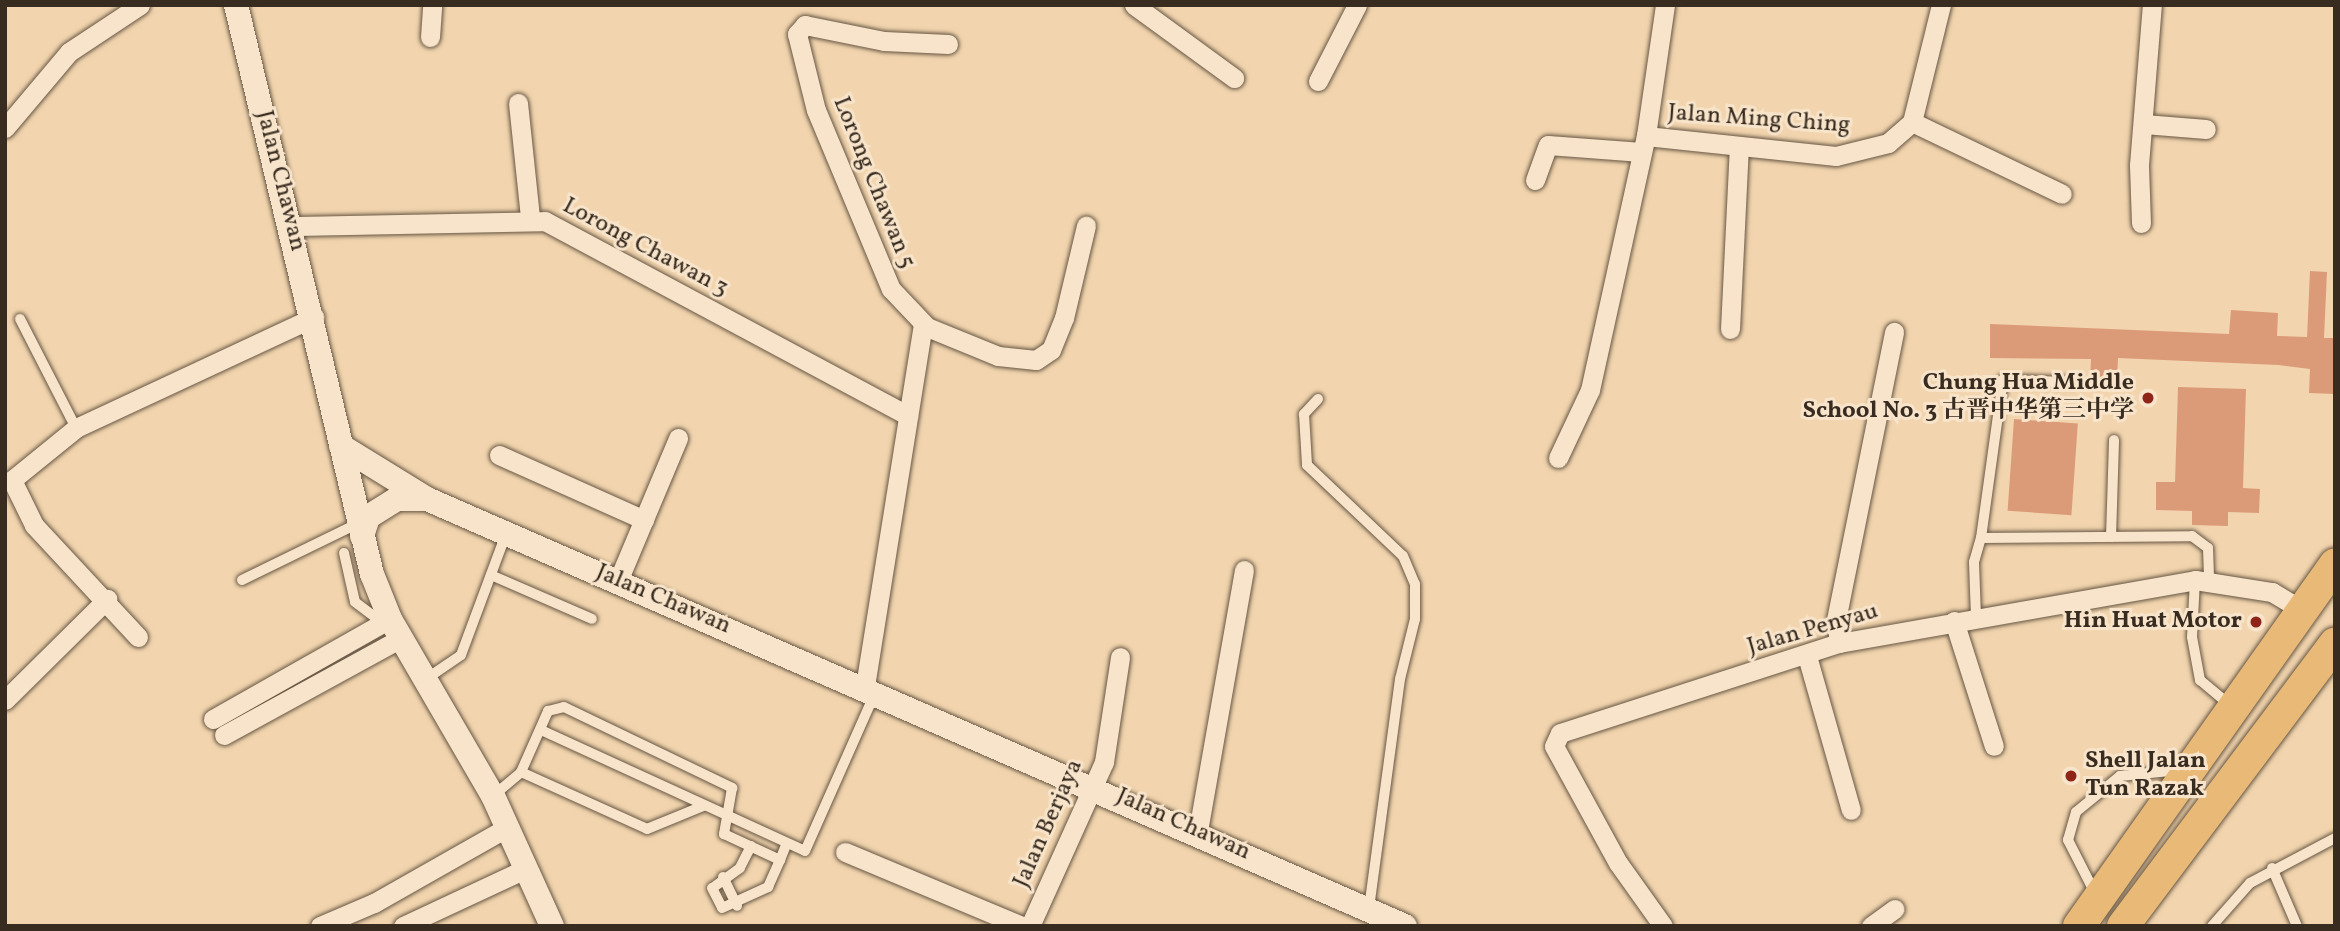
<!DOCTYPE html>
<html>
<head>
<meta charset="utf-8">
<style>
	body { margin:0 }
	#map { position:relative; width:2340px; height:931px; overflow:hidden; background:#f2d5ae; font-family:Vollkorn,"Noto Serif SC",serif }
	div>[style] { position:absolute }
	.building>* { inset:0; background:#dc9b78; transform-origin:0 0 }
	.roads { filter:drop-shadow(0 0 2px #665644) drop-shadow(0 0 2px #665644) }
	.service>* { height:10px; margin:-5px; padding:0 5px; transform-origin:5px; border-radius:5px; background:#f7e4ca }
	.minor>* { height:19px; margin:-9.5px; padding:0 9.5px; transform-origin:9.5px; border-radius:9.5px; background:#f7e4ca }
	.tertiary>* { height:24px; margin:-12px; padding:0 12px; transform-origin:12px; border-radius:12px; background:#f7e4ca }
	.trunk>* { height:32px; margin:-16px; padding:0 16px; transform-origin:16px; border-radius:16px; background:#e9ba77 }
	.dots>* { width:19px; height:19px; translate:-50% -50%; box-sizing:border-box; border:4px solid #f7e4ca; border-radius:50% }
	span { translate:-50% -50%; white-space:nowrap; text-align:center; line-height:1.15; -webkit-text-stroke:6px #f7e4ca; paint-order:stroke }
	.street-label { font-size:24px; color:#382c20 }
	.poi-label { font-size:24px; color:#382c20; font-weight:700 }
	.right { translate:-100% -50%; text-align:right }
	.left { translate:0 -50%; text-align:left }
	.frame { position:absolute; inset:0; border:7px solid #382c20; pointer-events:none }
</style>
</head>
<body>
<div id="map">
	<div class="building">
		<div style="clip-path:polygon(2310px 271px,2327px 272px,2324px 338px,2335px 338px,2335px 394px,2309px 393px,2310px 369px,2278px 365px,2118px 358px,2117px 382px,2090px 381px,2091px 359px,1990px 358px,1990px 324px,2229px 334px,2231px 310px,2278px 313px,2277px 336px,2307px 337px)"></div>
		<div style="clip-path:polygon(2178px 387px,2246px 389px,2243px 488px,2260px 489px,2259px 513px,2228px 512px,2228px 526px,2192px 525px,2192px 511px,2156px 510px,2156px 482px,2175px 482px)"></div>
		<div style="left:2014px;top:419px;width:64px;height:92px;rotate:4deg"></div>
	</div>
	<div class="roads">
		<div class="service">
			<div style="left:20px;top:319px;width:123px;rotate:62.8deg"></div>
			<div style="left:1318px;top:399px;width:21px;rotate:133deg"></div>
			<div style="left:1304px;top:414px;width:51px;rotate:86.6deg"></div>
			<div style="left:1307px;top:465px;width:132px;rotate:43.5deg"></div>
			<div style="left:1403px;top:556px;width:30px;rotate:67deg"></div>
			<div style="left:1415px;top:584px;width:35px;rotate:90deg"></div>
			<div style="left:1415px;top:619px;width:62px;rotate:104deg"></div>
			<div style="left:1400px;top:679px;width:232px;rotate:97.7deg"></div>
			<div style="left:2111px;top:537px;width:97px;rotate:-88.2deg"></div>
			<div style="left:1981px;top:538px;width:160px;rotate:-82.1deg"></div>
			<div style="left:2003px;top:380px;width:68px;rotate:1.7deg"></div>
			<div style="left:344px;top:553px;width:50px;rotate:77.3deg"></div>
			<div style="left:355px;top:602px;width:34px;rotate:37deg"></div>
			<div style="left:491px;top:575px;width:110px;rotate:23.5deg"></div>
			<div style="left:242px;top:580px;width:130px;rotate:-26deg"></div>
			<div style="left:2195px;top:580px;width:57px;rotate:93deg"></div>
			<div style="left:2192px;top:637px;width:44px;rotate:79.5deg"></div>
			<div style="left:2200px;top:680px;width:38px;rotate:40deg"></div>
			<div style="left:1976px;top:617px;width:55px;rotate:-92.1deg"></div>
			<div style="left:1974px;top:562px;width:25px;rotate:-74deg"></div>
			<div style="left:1981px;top:538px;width:211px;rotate:-0.5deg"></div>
			<div style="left:2192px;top:536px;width:20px;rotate:37deg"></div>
			<div style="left:2208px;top:548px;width:30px;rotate:88deg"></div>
			<div style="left:426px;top:679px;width:42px;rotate:-34.4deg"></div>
			<div style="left:461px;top:655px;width:129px;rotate:-69.6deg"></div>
			<div style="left:541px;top:730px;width:290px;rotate:24.6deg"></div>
			<div style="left:805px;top:851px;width:171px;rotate:-66.1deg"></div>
			<div style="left:521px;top:772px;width:138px;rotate:24.3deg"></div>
			<div style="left:647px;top:829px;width:61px;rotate:-22.3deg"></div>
			<div style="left:494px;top:795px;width:35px;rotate:-40deg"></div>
			<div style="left:521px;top:772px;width:67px;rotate:-66.1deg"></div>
			<div style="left:548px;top:711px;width:16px;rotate:-14deg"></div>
			<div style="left:564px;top:707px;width:187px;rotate:25.7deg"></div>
			<div style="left:732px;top:788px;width:47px;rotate:99.9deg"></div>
			<div style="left:724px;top:834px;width:62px;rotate:24.9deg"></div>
			<div style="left:780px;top:860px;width:16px;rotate:-68deg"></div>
			<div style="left:751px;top:846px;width:25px;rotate:117deg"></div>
			<div style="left:740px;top:868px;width:34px;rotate:144deg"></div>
			<div style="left:712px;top:888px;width:22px;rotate:63deg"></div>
			<div style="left:722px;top:908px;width:51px;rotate:-24.5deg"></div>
			<div style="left:768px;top:887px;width:30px;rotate:-66deg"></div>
			<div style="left:2272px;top:868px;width:63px;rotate:66.7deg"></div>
			<div style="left:723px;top:877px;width:32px;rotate:64deg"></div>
			<div style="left:2096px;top:895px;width:62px;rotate:-117deg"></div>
			<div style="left:2068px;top:840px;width:29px;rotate:-74deg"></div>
			<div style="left:2076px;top:812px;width:57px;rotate:-39.3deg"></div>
			<div style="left:2120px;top:776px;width:60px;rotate:-5.7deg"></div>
			<div style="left:2212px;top:926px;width:57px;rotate:-48.5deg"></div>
			<div style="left:2250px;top:883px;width:96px;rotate:-27.9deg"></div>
		</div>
		<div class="minor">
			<div style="left:1134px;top:5px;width:124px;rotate:36.1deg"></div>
			<div style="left:1665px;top:5px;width:132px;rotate:98.3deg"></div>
			<div style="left:1646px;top:136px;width:191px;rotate:6deg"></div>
			<div style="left:1836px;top:156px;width:54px;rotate:-14deg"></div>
			<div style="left:1888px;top:143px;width:32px;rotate:-41deg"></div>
			<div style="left:1912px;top:122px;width:121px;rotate:-76.1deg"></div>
			<div style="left:430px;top:37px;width:32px;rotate:-86deg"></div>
			<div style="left:948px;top:44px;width:64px;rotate:-177.3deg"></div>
			<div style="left:884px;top:41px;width:81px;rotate:-168.6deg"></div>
			<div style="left:805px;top:25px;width:12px;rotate:132deg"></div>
			<div style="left:797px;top:34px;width:78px;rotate:76deg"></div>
			<div style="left:816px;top:110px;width:194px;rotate:67.3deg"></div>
			<div style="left:891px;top:289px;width:52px;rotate:46.5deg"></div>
			<div style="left:927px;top:327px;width:77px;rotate:22.2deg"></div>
			<div style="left:998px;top:356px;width:38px;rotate:6deg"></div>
			<div style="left:1036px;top:360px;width:18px;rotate:-34deg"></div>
			<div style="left:1051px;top:350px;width:35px;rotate:-68deg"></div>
			<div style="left:1064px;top:318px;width:95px;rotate:-76.6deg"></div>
			<div style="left:1318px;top:81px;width:85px;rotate:-62.8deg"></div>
			<div style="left:518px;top:103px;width:115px;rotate:84deg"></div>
			<div style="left:1912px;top:122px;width:166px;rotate:25.6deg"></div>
			<div style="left:2144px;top:124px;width:62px;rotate:4.6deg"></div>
			<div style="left:5px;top:128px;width:99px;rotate:-49.9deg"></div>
			<div style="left:69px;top:52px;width:85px;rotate:-33.5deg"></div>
			<div style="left:1535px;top:180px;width:37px;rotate:-70deg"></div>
			<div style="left:1548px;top:145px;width:94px;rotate:4.3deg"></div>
			<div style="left:2141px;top:223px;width:58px;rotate:-92deg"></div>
			<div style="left:2139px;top:165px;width:161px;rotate:-85.4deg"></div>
			<div style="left:293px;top:226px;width:252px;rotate:-1.1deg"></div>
			<div style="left:545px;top:221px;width:412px;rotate:28.2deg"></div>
			<div style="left:1730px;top:329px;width:183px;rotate:-87.2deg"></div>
			<div style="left:499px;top:455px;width:159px;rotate:24.1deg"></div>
			<div style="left:1558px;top:458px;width:75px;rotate:-64.8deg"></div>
			<div style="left:1590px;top:390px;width:260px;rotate:-77.6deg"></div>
			<div style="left:618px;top:581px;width:155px;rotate:-67.2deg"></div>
			<div style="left:1954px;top:621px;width:131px;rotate:72.3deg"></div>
			<div style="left:138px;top:637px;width:153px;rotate:-132.9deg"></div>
			<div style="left:34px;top:525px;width:50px;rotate:-116.1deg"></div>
			<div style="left:12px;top:480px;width:82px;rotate:-39.1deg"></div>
			<div style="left:76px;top:428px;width:263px;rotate:-25deg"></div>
			<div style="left:1839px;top:643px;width:23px;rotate:-97deg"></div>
			<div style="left:1836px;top:620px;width:294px;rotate:-78.6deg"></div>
			<div style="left:1807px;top:656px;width:160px;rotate:74.1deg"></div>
			<div style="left:865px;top:686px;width:366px;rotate:-80.9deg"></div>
			<div style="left:5px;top:700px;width:144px;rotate:-44.7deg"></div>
			<div style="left:213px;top:719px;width:203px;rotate:-29.5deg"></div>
			<div style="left:224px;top:735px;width:202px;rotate:-28.7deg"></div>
			<div style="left:1198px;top:831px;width:265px;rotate:-80deg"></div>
			<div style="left:845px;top:852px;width:192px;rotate:22.7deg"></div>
			<div style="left:320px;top:926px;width:59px;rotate:-23.1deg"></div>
			<div style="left:374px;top:903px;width:154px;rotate:-29.6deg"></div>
			<div style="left:403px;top:926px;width:135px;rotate:-25deg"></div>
			<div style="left:1030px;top:926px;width:180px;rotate:-65.7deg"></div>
			<div style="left:1104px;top:762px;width:106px;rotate:-81.3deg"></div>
			<div style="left:1663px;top:926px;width:77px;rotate:-125.5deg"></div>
			<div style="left:1618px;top:863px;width:133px;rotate:-118.7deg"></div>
			<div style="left:1554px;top:746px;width:14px;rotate:-65deg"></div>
			<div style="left:1560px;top:733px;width:293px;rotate:-17.9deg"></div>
			<div style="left:1839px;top:643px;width:362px;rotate:-10deg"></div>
			<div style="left:2195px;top:580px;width:78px;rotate:8.9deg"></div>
			<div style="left:2272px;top:592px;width:35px;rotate:31deg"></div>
			<div style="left:1871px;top:926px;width:29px;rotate:-36deg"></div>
		</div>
		<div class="tertiary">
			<div style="left:236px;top:5px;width:585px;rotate:76.56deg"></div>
			<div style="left:372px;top:574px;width:48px;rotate:68.2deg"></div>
			<div style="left:390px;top:619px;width:205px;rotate:59.8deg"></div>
			<div style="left:493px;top:796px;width:143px;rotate:65.6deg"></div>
			<div style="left:341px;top:446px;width:101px;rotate:31.6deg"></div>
			<div style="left:427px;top:499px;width:1067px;rotate:23.59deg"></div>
			<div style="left:362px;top:536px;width:20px;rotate:-72deg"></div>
			<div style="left:368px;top:517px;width:34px;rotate:-32deg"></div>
			<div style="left:397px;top:499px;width:30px"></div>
		</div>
		<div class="trunk">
			<div style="left:2079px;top:926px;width:443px;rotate:-54.7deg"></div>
			<div style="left:2123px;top:926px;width:353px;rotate:-53.1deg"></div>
		</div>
	</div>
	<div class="dots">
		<div style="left:2148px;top:398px;background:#8f2418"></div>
		<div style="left:2256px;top:622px;background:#8f2418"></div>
		<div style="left:2071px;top:776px;background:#8f2418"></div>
	</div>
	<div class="street-label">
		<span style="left:1759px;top:120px;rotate:4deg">Jalan Ming Ching</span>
		<span style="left:280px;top:181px;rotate:76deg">Jalan Chawan</span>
		<span style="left:873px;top:183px;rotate:68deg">Lorong Chawan 5</span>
		<span style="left:645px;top:248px;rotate:28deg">Lorong Chawan 3</span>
		<span style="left:663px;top:600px;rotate:23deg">Jalan Chawan</span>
		<span style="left:1813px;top:630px;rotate:-16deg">Jalan Penyau</span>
		<span style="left:1049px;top:824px;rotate:-66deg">Jalan Berjaya</span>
		<span style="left:1183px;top:825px;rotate:24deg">Jalan Chawan</span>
	</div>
	<div class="poi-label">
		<span class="right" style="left:2134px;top:398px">Chung Hua Middle<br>School No. 3 古晋中华第三中学</span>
		<span class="right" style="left:2242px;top:622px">Hin Huat Motor</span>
		<span class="left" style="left:2085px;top:776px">Shell Jalan<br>Tun Razak</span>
	</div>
	<div class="frame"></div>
</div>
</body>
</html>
